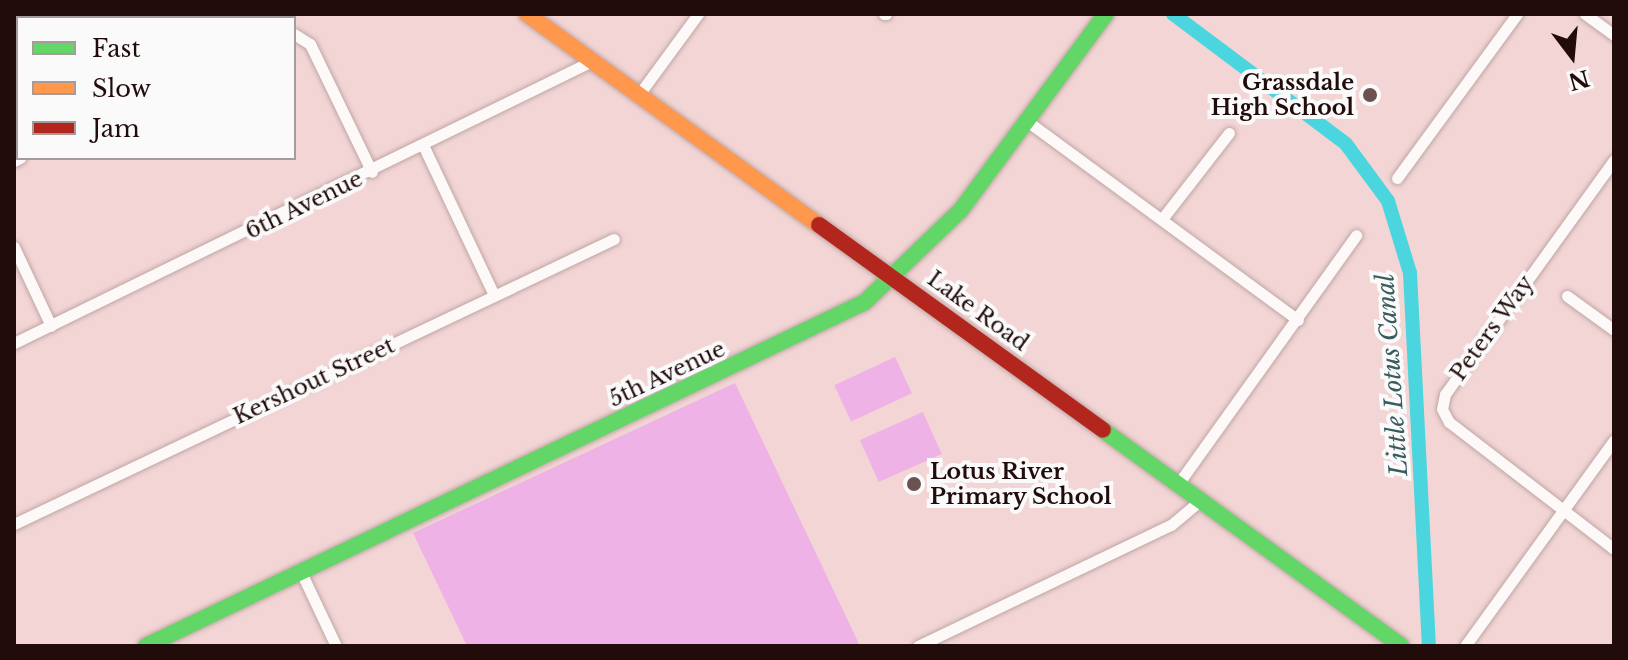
<!DOCTYPE html>
<html>
<head>
<meta charset="utf-8">
<style>
	body { margin:0 }
	#map { position:relative; width:1628px; height:660px; overflow:hidden; background:#f2d5d4; font-family:"Libre Baskerville",serif }
	div>[style] { position:absolute }
	.green>* { inset:0; background:#eeb2e7; transform-origin:0 0 }
	.canal>* { height:14px; margin:-7px; padding:0 7px; transform-origin:7px; border-radius:7px; background:#4bd5de }
	.roads { filter:drop-shadow(0 0 2px #bfa6a5) drop-shadow(0 0 2px #bfa6a5) }
	.street>* { height:11px; margin:-5.5px; padding:0 5.5px; transform-origin:5.5px; border-radius:5.5px; background:#fdf9f9 }
	.fast>* { height:16px; margin:-8px; padding:0 8px; transform-origin:8px; border-radius:8px; background:#63d668 }
	.slow>* { height:16px; margin:-8px; padding:0 8px; transform-origin:8px; border-radius:8px; background:#ff974d }
	.jam>* { height:16px; margin:-8px; padding:0 8px; transform-origin:8px; border-radius:8px; background:#b3261e }
	.dots>* { width:22px; height:22px; translate:-50% -50%; box-sizing:border-box; border:4px solid #fafafa; border-radius:50% }
	span { translate:-50% -50%; white-space:nowrap; text-align:center; line-height:1.15; -webkit-text-stroke:8px #fafafa; paint-order:stroke }
	.poi-label { font-size:22px; color:#220c0b; font-weight:700 }
	.right { translate:-100% -50%; text-align:right }
	.left { translate:0 -50%; text-align:left }
	.street-label { font-size:22px; color:#220c0b }
	.water-label { font-size:24px; color:#395b5e; font-style:italic }
	.frame { position:absolute; inset:0; border:16px solid #220c0b; pointer-events:none }
	.legend { position:absolute; left:16px; top:16px; width:280px; height:144px; box-sizing:border-box; background:#fafafa; border:2px solid #a49b9a; margin:0; padding:10px 14px; list-style:none; font-size:24px; color:#220c0b }
	.legend li { display:flex; align-items:center; gap:16px; height:40px }
	.legend b { width:40px; border:2px solid #a49b9a }
	.north { position:absolute; left:1532px; top:16px; width:80px; height:80px; -webkit-text-stroke:6px #fafafa; paint-order:stroke; rotate:164deg; font-size:22px; font-weight:700; line-height:32px; text-align:center; color:#220c0b }
	.north::after { content:''; display:block; margin:auto; width:28px; height:36px; background:#220c0b; clip-path:polygon(50% 0,100% 100%,50% 72%,0 100%) }
</style>
</head>
<body>
<div id="map">
	<div class="green">
		<div style="left:895px;top:357px;width:40px;height:67px;rotate:65deg"></div>
		<div style="clip-path:polygon(735px 383px,860px 646px,467px 646px,413px 533px)"></div>
		<div style="left:923px;top:412px;width:46px;height:69px;rotate:66deg"></div>
	</div>
	<div class="canal">
		<div style="left:1173px;top:14px;width:216px;rotate:36.9deg"></div>
		<div style="left:1346px;top:144px;width:71px;rotate:53.6deg"></div>
		<div style="left:1388px;top:201px;width:75px;rotate:73deg"></div>
		<div style="left:1410px;top:273px;width:371px;rotate:87.1deg"></div>
	</div>
	<div class="roads">
		<div class="street">
			<div style="left:884px;top:14px;width:2px"></div>
			<div style="left:1585px;top:14px;width:36px;rotate:36deg"></div>
			<div style="left:294px;top:34px;width:19px;rotate:32deg"></div>
			<div style="left:310px;top:44px;width:142px;rotate:64.2deg"></div>
			<div style="left:640px;top:93px;width:98px;rotate:-53.7deg"></div>
			<div style="left:1027px;top:121px;width:336px;rotate:36.3deg"></div>
			<div style="left:424px;top:147px;width:164px;rotate:64.7deg"></div>
			<div style="left:1614px;top:160px;width:289px;rotate:125.8deg"></div>
			<div style="left:1445px;top:394px;width:15px;rotate:101deg"></div>
			<div style="left:1442px;top:409px;width:15px;rotate:62deg"></div>
			<div style="left:1449px;top:422px;width:208px;rotate:37.6deg"></div>
			<div style="left:14px;top:161px;width:7px;rotate:-27deg"></div>
			<div style="left:1397px;top:178px;width:203px;rotate:-53.8deg"></div>
			<div style="left:1162px;top:219px;width:109px;rotate:-52.1deg"></div>
			<div style="left:14px;top:247px;width:87px;rotate:64.9deg"></div>
			<div style="left:1567px;top:296px;width:58px;rotate:35.9deg"></div>
			<div style="left:14px;top:343px;width:643px;rotate:-26.01deg"></div>
			<div style="left:1178px;top:484px;width:306px;rotate:-54.4deg"></div>
			<div style="left:14px;top:524px;width:664px;rotate:-25.41deg"></div>
			<div style="left:301px;top:572px;width:82px;rotate:64.7deg"></div>
			<div style="left:918px;top:646px;width:280px;rotate:-25.6deg"></div>
			<div style="left:1171px;top:525px;width:38px;rotate:-40deg"></div>
			<div style="left:1465px;top:646px;width:254px;rotate:-54.1deg"></div>
		</div>
		<div class="fast">
			<div style="left:1103px;top:430px;width:368px;rotate:35.9deg"></div>
			<div style="left:146px;top:646px;width:797px;rotate:-25.57deg"></div>
			<div style="left:865px;top:302px;width:132px;rotate:-43.8deg"></div>
			<div style="left:960px;top:211px;width:245px;rotate:-53.5deg"></div>
		</div>
		<div class="slow">
			<div style="left:527px;top:14px;width:360px;rotate:35.9deg"></div>
		</div>
		<div class="jam">
			<div style="left:819px;top:225px;width:350px;rotate:35.8deg"></div>
		</div>
	</div>
	<div class="dots">
		<div style="left:1370px;top:95px;background:#6b5251"></div>
		<div style="left:914px;top:484px;background:#6b5251"></div>
	</div>
	<div class="poi-label">
		<span class="right" style="left:1354px;top:95px">Grassdale<br>High School</span>
		<span class="left" style="left:930px;top:484px">Lotus River<br>Primary School</span>
	</div>
	<div class="street-label">
		<span style="left:304px;top:205px;rotate:-26deg">6th Avenue</span>
		<span style="left:978px;top:311px;rotate:36deg">Lake Road</span>
		<span style="left:1492px;top:328px;rotate:-54deg">Peters Way</span>
		<span style="left:667px;top:374px;rotate:-25deg">5th Avenue</span>
		<span style="left:314px;top:381px;rotate:-25deg">Kershout Street</span>
	</div>
	<div class="water-label">
		<span style="left:1392px;top:375px;rotate:-94deg">Little Lotus Canal</span>
	</div>
	<div class="frame"></div>
	<ul class="legend">
	<li><b style="height:10px;background:#63d668"></b>Fast</li>
	<li><b style="height:10px;background:#ff974d"></b>Slow</li>
	<li><b style="height:10px;background:#b3261e"></b>Jam</li>
	</ul>
	<div class="north">N</div>
</div>
</body>
</html>
